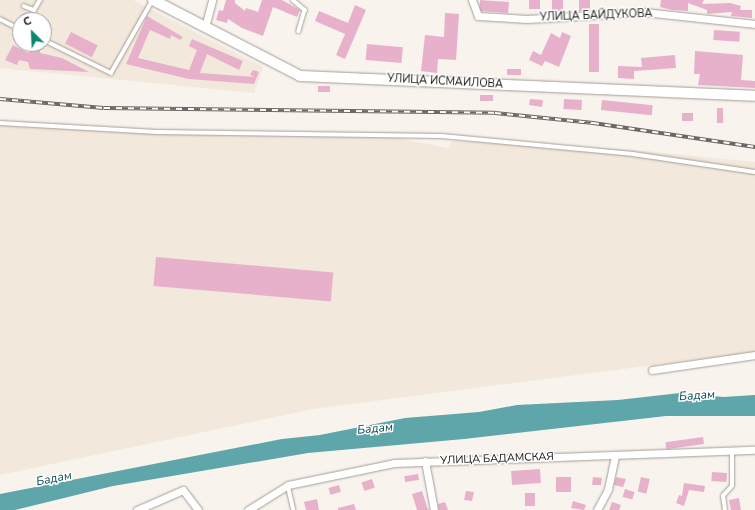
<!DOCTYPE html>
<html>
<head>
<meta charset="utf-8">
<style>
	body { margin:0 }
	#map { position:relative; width:755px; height:510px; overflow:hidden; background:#f8f3ed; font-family:"Nunito Sans",sans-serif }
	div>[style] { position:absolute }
	.built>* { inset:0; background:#f2e8db }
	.water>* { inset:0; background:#5fa6aa }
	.building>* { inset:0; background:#e8b1cb; transform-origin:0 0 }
	.roads { filter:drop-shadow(0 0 1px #a39e98) drop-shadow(0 0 1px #a39e98) }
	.service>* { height:3.5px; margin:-1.75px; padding:0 1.75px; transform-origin:1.75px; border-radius:1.75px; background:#fff }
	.minor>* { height:7px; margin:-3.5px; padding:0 3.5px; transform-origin:3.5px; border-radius:3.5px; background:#fff }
	.secondary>* { height:10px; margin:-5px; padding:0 5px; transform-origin:5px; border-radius:5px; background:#fff }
	.rail>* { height:3.5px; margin-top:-1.75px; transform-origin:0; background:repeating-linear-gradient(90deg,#fff 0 6px,#6a6864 0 12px); box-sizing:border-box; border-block:1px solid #6a6864 }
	span { translate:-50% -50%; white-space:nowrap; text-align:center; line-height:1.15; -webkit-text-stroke:3px #fff; paint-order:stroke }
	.street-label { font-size:11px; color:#131210 }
	.water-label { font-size:12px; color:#094b4f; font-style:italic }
	.north { position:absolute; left:12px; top:12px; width:40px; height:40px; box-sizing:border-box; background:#fff; border:1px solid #a1a09f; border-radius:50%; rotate:336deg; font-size:11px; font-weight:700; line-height:16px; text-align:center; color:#131210 }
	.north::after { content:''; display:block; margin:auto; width:14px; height:18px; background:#07876b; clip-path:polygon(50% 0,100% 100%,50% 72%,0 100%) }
</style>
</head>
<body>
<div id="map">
	<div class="built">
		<div style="clip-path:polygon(evenodd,0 0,133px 0,263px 67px,254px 93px,0 68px,0 0,20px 20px,44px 20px,44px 44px,20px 44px,20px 20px)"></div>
		<div style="clip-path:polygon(0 122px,20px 126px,386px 136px,448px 148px,452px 141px,634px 150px,755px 162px,755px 352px,313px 409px,0 475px)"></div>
	</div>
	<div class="water">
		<div style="clip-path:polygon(680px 393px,723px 397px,755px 395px,755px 416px,666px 416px,464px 439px,308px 453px,113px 486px,15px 510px,0 510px,0 494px,282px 439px,320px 435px,405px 418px,479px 412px,517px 405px,618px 400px)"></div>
	</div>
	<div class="building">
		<div style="clip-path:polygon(226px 0,235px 0,235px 3px,245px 11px,246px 8px,258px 12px,262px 0,282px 0,300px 10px,297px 17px,273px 7px,263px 36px,242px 28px,228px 19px,227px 23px,216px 20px,219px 10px,223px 11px)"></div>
		<div style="left:480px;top:0;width:29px;height:11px;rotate:4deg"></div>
		<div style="left:529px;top:0;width:11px;height:9px"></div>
		<div style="left:552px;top:0;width:11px;height:11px"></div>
		<div style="left:579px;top:0;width:11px;height:11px"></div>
		<div style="clip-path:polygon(661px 0,704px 0,702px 4px,730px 3px,741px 6px,740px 10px,752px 10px,752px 18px,731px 16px,732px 12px,707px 14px,707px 10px,688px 3px,688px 11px,672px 10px,660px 7px)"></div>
		<div style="clip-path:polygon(355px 5px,366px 10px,345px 59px,336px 55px,345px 34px,315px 21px,319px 11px,348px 23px)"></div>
		<div style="clip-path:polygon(445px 13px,459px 14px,456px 60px,438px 59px,437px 73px,421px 71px,425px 35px,444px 37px)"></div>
		<div style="clip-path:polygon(147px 16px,183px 37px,180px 40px,171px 35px,170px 39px,150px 30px,138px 58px,189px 70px,197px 50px,189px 46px,192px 39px,243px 61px,239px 70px,207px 54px,200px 73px,255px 77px,250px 75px,253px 70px,259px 72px,254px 84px,189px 79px,126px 64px)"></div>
		<div style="left:589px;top:24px;width:10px;height:48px"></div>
		<div style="left:714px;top:30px;width:26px;height:10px;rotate:4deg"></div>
		<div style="left:71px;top:32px;width:30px;height:13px;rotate:27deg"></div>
		<div style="clip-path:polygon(562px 32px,571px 36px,559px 67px,545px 61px,542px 66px,529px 60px,533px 51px,541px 55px,551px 33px,560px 38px)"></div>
		<div style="clip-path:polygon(29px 44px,40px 49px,40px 53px,62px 58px,89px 72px,30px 69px,28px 62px,19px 60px,17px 65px,5px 60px,13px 45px,29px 53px)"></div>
		<div style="left:367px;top:44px;width:36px;height:16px;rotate:5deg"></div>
		<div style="clip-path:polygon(695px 51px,743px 55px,741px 80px,755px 81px,755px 88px,698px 85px,700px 74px,694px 74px)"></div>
		<div style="clip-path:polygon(675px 55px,676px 68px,634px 71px,634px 79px,618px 78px,618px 66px,642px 67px,641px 58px)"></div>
		<div style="left:507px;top:69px;width:14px;height:6px"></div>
		<div style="left:318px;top:86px;width:12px;height:6px"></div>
		<div style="left:480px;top:95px;width:13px;height:6px"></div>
		<div style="clip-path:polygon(530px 99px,543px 100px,542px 107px,529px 105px)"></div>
		<div style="left:564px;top:99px;width:18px;height:10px;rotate:3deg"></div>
		<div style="left:602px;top:100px;width:51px;height:10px;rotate:6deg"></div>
		<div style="left:717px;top:108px;width:6px;height:15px"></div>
		<div style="left:682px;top:113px;width:11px;height:8px"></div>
		<div style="left:156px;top:257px;width:178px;height:29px;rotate:5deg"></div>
		<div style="left:703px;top:437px;width:7px;height:38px;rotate:82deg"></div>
		<div style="left:540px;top:469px;width:14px;height:29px;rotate:86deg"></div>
		<div style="left:712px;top:472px;width:15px;height:9px;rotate:4deg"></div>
		<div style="left:418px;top:474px;width:6px;height:14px;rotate:81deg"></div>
		<div style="left:556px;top:477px;width:15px;height:15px"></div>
		<div style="clip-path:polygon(593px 477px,602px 478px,601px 485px,592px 485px)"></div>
		<div style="clip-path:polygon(616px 477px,626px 479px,623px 487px,614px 485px)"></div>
		<div style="left:641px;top:477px;width:9px;height:15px;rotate:13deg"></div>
		<div style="left:372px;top:479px;width:9px;height:11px;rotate:72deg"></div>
		<div style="clip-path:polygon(684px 483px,705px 486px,704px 492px,689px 490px,684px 506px,676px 503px,679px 495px,682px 496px)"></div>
		<div style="left:339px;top:485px;width:7px;height:11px;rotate:74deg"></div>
		<div style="left:625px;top:489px;width:10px;height:8px;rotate:17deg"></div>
		<div style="clip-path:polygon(422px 491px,427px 507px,429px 510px,417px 510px,412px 494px)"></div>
		<div style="clip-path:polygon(466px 491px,474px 492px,472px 501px,464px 500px)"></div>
		<div style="left:525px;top:493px;width:10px;height:13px"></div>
		<div style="clip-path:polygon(739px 498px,741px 510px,731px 510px,729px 500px)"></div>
		<div style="clip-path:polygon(317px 499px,319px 510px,306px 510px,304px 502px)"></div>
		<div style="clip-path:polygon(573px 501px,586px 505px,584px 510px,571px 508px)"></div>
		<div style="clip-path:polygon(445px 502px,448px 510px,439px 510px,438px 504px)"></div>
		<div style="clip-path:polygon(612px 502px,621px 505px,619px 510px,609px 510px)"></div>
		<div style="clip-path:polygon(354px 504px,356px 510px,338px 510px,338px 508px)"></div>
	</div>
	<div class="roads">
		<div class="service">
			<div style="left:293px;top:0;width:16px;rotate:40deg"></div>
			<div style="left:305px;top:10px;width:22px;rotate:106deg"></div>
			<div style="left:24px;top:6px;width:11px;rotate:22deg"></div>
			<div style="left:34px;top:10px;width:12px;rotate:-59deg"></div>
			<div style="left:0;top:19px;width:22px;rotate:27deg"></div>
			<div style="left:44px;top:40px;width:75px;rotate:26.2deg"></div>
			<div style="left:111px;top:73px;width:83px;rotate:-60.3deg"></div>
			<div style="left:0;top:123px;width:157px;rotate:3.3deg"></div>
			<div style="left:157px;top:132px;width:285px;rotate:0.8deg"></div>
			<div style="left:442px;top:136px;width:192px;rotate:5.4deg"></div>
			<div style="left:633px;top:154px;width:123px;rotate:8.4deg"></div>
			<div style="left:288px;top:485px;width:26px;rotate:77deg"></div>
			<div style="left:725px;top:510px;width:14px;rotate:-98deg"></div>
			<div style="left:723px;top:496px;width:13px;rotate:-48deg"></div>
			<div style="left:732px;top:486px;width:34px;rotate:-90deg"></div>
		</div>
		<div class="minor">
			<div style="left:472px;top:0;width:17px;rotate:69deg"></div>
			<div style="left:478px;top:16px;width:49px;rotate:3.5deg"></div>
			<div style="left:527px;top:19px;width:117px;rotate:-3.4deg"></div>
			<div style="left:644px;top:12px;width:112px;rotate:6.2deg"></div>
			<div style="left:205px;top:27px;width:28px;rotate:-75deg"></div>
			<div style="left:652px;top:370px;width:104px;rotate:-8.3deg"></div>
			<div style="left:425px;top:461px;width:50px;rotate:79.6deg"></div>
			<div style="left:137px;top:510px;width:50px;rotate:-23.5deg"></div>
			<div style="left:183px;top:490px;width:25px;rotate:53deg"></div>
			<div style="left:248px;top:510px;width:47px;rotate:-32deg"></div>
			<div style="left:288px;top:485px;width:108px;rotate:-11.7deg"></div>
			<div style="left:394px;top:463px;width:361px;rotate:-2.1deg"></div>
			<div style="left:597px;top:510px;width:24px;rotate:-62deg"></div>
			<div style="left:608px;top:489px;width:34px;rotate:-78deg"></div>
		</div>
		<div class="secondary">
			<div style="left:153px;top:0;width:165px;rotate:27.3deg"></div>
			<div style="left:300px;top:76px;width:455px;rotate:2.5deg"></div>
		</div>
	</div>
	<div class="rail">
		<div style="left:0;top:99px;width:104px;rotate:4.9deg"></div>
		<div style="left:104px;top:108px;width:391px;rotate:0.7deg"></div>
		<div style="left:495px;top:113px;width:99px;rotate:5.8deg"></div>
		<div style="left:593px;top:123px;width:164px;rotate:8.4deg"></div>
	</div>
	<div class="street-label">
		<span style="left:596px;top:16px;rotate:-2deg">УЛИЦА БАЙДУКОВА</span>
		<span style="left:445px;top:82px;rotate:3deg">УЛИЦА ИСМАИЛОВА</span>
		<span style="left:497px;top:459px;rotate:-2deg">УЛИЦА БАДАМСКАЯ</span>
	</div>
	<div class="water-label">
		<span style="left:697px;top:396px;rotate:-4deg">Бадам</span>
		<span style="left:375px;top:429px;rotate:-5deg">Бадам</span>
		<span style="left:54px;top:479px;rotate:-11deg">Бадам</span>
	</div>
	<div class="north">С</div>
</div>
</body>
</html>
